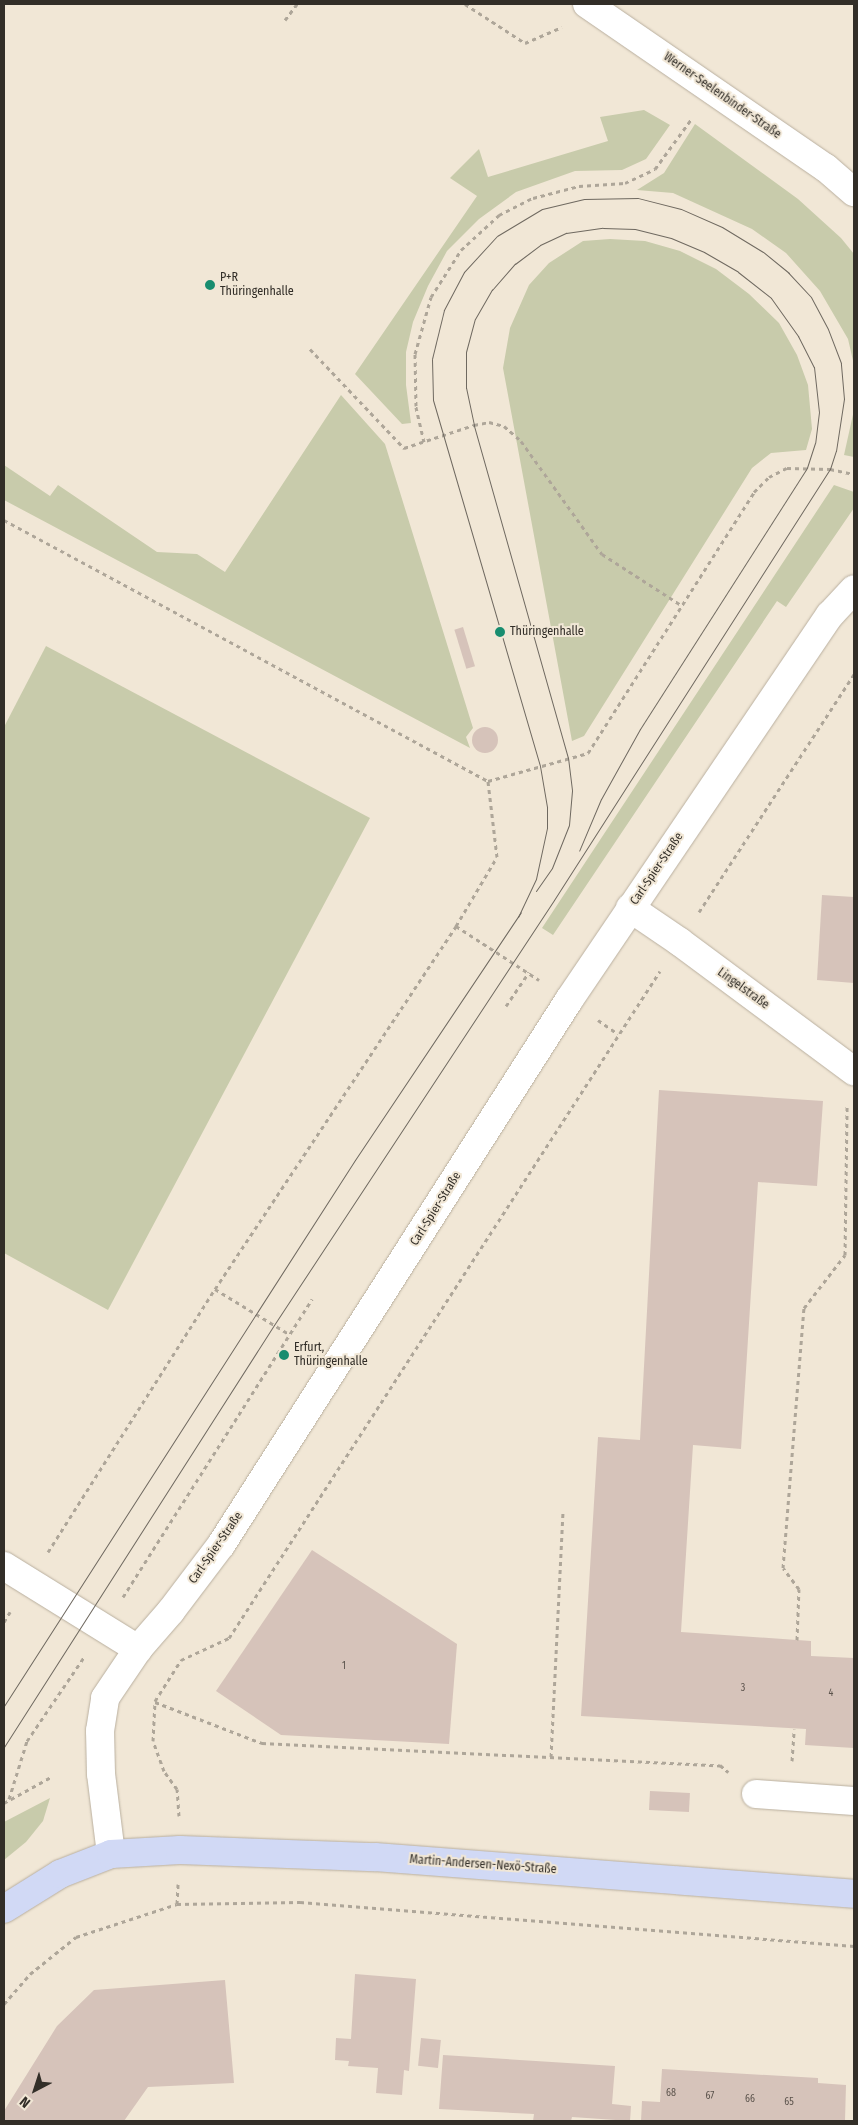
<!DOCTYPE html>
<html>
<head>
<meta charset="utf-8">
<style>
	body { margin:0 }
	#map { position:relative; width:858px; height:2125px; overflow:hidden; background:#f1e7d6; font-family:"Fira Sans Condensed",sans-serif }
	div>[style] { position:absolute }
	.green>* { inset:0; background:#c8cbab }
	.building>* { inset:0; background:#d6c3ba; transform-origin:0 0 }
	.round { border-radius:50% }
	.path>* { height:3px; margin-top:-1.5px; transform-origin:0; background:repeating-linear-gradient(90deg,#aea699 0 4px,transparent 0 8px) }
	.roads { filter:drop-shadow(0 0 1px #b9af9f) drop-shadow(0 0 1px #b9af9f) }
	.minor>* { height:28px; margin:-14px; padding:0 14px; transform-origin:14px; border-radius:14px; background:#fff }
	.major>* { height:28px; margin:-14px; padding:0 14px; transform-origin:14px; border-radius:14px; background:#d1d9f5 }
	.tram>* { height:1px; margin:-0.5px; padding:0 0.5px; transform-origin:0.5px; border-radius:0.5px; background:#6f6960 }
	.dots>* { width:14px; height:14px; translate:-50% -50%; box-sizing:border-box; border:2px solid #f1e7d6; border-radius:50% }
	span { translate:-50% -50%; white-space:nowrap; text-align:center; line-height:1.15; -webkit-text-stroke:4px #f1e7d6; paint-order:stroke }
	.number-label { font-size:10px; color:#5b534c }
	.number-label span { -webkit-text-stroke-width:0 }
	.street-label { font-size:12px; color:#322e28 }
	.poi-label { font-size:12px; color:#322e28 }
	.left { translate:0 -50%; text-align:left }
	.frame { position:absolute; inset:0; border:5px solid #322e28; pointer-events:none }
	.north { position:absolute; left:10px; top:2065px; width:50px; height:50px; -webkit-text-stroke:4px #f1e7d6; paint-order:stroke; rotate:220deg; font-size:14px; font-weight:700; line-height:20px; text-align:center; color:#322e28 }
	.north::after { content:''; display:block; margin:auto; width:18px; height:22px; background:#322e28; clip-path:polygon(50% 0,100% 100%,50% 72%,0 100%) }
</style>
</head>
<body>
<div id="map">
	<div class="green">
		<div style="clip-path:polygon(644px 110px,670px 125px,646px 159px,622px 170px,575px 171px,516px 192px,479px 219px,447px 251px,428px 286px,413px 322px,406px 352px,406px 385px,411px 423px,402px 424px,355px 374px,477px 196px,450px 178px,479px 149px,488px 177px,608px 141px,600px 117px)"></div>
		<div style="clip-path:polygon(695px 124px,798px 199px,841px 238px,854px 254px,854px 365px,848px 339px,820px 291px,786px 253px,752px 229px,673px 193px,637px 190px,664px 173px)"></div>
		<div style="clip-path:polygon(610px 239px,645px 241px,680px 251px,716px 269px,749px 294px,779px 323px,797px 355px,808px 385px,812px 429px,806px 450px,771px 453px,752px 468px,584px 736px,572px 741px,503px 368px,510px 328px,529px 285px,549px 263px,583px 241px)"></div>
		<div style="clip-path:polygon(341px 395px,385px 444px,473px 728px,466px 737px,470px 748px,4px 500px,4px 465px,50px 496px,58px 485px,157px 552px,197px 554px,225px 572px)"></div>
		<div style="clip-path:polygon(854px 410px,854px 457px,844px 455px)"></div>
		<div style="clip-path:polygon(834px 485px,854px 492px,854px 508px,786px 607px,777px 601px,553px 935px,542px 928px)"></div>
		<div style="clip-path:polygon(46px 646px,370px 818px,108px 1310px,4px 1253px,4px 727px)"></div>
		<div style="clip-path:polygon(50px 1798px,43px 1821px,26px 1842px,4px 1860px,4px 1822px)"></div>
	</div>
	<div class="building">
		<div style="left:463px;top:627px;width:41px;height:9px;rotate:73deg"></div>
		<div class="round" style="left:472px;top:727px;width:26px;height:26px"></div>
		<div style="clip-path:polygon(822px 895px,854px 897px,854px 983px,817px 980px)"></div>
		<div style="clip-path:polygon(659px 1090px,823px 1101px,817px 1186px,758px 1182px,741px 1449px,693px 1445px,681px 1632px,811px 1641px,811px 1656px,854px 1658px,854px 1748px,805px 1745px,806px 1729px,581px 1716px,598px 1437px,640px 1440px)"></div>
		<div style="clip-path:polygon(312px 1550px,457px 1644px,449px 1744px,281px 1735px,216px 1691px)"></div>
		<div style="left:650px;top:1791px;width:40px;height:19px;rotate:3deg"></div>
		<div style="clip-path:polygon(355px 1974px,416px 1979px,409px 2071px,404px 2070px,402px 2095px,376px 2093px,378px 2068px,348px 2066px,349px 2061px,335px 2060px,336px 2038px,351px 2039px)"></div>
		<div style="clip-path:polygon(225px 1980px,234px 2083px,148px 2087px,124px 2121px,4px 2121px,4px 2111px,57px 2026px,94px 1990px)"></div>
		<div style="left:421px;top:2038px;width:20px;height:28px;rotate:6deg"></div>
		<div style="clip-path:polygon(443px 2055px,615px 2066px,612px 2104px,631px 2106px,630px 2121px,572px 2117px,571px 2121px,533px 2121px,534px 2114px,439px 2109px)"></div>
		<div style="clip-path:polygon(662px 2069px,818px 2078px,818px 2083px,846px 2085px,845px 2121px,641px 2121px,642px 2101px,660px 2102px)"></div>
	</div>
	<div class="path">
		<div style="left:465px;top:4px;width:72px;rotate:33deg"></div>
		<div style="left:525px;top:43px;width:40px;rotate:-23.4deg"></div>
		<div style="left:285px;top:20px;width:20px;rotate:-53deg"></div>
		<div style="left:310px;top:349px;width:137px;rotate:46.5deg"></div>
		<div style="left:404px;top:448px;width:74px;rotate:-18.2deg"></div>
		<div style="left:474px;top:425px;width:15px;rotate:-11deg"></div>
		<div style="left:489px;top:422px;width:16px;rotate:15deg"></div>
		<div style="left:504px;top:426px;width:23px;rotate:41deg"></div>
		<div style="left:521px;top:441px;width:139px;rotate:54.4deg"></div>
		<div style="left:602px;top:554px;width:94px;rotate:32.8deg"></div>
		<div style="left:424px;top:442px;width:37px;rotate:-103deg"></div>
		<div style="left:416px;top:406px;width:52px;rotate:-91.1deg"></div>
		<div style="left:415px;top:354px;width:59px;rotate:-74.3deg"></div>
		<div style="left:431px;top:297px;width:56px;rotate:-57.4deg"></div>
		<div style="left:461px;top:250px;width:52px;rotate:-42.6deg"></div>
		<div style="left:499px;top:215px;width:38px;rotate:-27deg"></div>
		<div style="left:533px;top:198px;width:48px;rotate:-14.6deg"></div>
		<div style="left:579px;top:186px;width:46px;rotate:-3.7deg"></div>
		<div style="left:625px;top:183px;width:33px;rotate:-25deg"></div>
		<div style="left:655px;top:169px;width:63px;rotate:-54deg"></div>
		<div style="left:4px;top:520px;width:550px;rotate:28.34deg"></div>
		<div style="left:488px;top:781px;width:104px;rotate:-15.6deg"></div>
		<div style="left:588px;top:753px;width:309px;rotate:-57.5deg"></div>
		<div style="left:754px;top:492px;width:21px;rotate:-45deg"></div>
		<div style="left:769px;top:477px;width:20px;rotate:-27deg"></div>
		<div style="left:787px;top:468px;width:43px;rotate:1.3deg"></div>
		<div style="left:830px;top:469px;width:25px;rotate:12deg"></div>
		<div style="left:699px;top:912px;width:284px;rotate:-56.9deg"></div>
		<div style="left:456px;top:926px;width:99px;rotate:33deg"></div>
		<div style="left:506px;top:1006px;width:41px;rotate:-55.9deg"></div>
		<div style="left:598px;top:1020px;width:24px;rotate:35deg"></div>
		<div style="left:215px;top:1289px;width:87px;rotate:31.3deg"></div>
		<div style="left:48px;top:1552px;width:312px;rotate:-57.6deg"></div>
		<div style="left:215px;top:1289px;width:436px;rotate:-56.4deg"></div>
		<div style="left:456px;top:926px;width:80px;rotate:-59.3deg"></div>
		<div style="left:497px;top:857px;width:77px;rotate:-96.8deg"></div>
		<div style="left:123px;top:1597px;width:353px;rotate:-57.6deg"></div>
		<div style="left:4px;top:1622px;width:12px;rotate:-59deg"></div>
		<div style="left:797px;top:1640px;width:51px;rotate:-87.8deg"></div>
		<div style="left:799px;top:1589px;width:26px;rotate:-127deg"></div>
		<div style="left:783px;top:1568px;width:261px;rotate:-85.4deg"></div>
		<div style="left:804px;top:1308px;width:67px;rotate:-52.3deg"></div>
		<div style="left:845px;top:1255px;width:151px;rotate:-89.2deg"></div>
		<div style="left:155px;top:1702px;width:115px;rotate:21deg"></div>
		<div style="left:262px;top:1743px;width:459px;rotate:2.8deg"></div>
		<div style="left:720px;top:1765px;width:11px;rotate:41deg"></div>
		<div style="left:551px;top:1757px;width:246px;rotate:-87.2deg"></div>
		<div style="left:792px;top:1761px;width:32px;rotate:-86deg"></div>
		<div style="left:9px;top:1799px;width:61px;rotate:-72.8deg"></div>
		<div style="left:27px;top:1741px;width:102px;rotate:-55.8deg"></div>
		<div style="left:4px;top:1803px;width:54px;rotate:-29deg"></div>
		<div style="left:179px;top:1816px;width:27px;rotate:-94deg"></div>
		<div style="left:177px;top:1789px;width:22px;rotate:-126deg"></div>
		<div style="left:164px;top:1771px;width:32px;rotate:-110deg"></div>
		<div style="left:153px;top:1741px;width:40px;rotate:-87.1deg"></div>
		<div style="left:155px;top:1701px;width:49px;rotate:-57.6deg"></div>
		<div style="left:181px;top:1660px;width:53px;rotate:-24.6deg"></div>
		<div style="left:229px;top:1638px;width:794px;rotate:-57.13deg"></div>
		<div style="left:177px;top:1904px;width:20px;rotate:-87deg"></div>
		<div style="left:4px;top:2004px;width:40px;rotate:-49deg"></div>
		<div style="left:30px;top:1974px;width:59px;rotate:-38.8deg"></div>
		<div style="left:76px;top:1937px;width:106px;rotate:-18.1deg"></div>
		<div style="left:177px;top:1904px;width:123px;rotate:-0.9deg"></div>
		<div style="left:300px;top:1902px;width:556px;rotate:4.54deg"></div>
	</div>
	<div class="roads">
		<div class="minor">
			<div style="left:587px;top:4px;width:290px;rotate:34.5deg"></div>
			<div style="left:826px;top:168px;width:37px;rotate:41deg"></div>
			<div style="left:630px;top:908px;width:60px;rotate:34.2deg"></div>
			<div style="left:680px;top:942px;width:217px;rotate:36.6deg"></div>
			<div style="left:4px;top:1566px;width:158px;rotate:31.8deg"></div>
			<div style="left:756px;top:1794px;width:98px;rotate:4.1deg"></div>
			<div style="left:111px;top:1854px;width:81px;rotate:-97.1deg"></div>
			<div style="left:101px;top:1774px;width:43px;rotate:-91.3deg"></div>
			<div style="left:100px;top:1731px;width:33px;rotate:-81deg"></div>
			<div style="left:105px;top:1698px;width:59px;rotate:-56deg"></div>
			<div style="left:138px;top:1649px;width:50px;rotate:-49deg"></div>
			<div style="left:171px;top:1611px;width:83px;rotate:-52.9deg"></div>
			<div style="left:221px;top:1545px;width:647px;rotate:-57.44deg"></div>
			<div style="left:569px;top:1000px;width:465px;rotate:-55.9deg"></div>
			<div style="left:830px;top:615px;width:35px;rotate:-47deg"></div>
		</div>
		<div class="major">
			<div style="left:4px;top:1909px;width:66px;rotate:-32deg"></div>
			<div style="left:60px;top:1874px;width:55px;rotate:-21.4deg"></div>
			<div style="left:111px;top:1854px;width:69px;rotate:-3.3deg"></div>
			<div style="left:180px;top:1850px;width:195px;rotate:2.1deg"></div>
			<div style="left:375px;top:1857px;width:480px;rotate:4.4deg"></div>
		</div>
	</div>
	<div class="tram">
		<div style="left:536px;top:891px;width:28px;rotate:-55deg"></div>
		<div style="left:552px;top:868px;width:46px;rotate:-68.4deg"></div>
		<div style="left:569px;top:825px;width:35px;rotate:-85deg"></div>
		<div style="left:572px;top:790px;width:32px;rotate:-97deg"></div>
		<div style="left:568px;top:758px;width:346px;rotate:-105.8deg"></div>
		<div style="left:474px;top:425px;width:38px;rotate:-102deg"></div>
		<div style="left:466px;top:388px;width:36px;rotate:-90deg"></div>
		<div style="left:466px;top:352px;width:34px;rotate:-75deg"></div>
		<div style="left:475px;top:319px;width:34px;rotate:-60deg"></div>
		<div style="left:492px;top:290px;width:35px;rotate:-49deg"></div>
		<div style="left:515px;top:264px;width:31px;rotate:-37deg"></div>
		<div style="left:540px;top:245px;width:29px;rotate:-25deg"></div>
		<div style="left:566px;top:233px;width:37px;rotate:-8deg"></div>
		<div style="left:603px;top:228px;width:32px;rotate:2deg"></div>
		<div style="left:635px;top:229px;width:37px;rotate:14deg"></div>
		<div style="left:671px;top:238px;width:36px;rotate:23deg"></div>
		<div style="left:704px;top:252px;width:39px;rotate:30deg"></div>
		<div style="left:738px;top:272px;width:42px;rotate:38.2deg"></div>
		<div style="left:771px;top:298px;width:47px;rotate:54.6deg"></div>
		<div style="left:798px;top:336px;width:35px;rotate:63deg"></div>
		<div style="left:814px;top:367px;width:45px;rotate:83.7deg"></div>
		<div style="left:819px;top:412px;width:31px;rotate:97deg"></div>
		<div style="left:815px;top:443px;width:26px;rotate:108deg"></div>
		<div style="left:807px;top:468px;width:310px;rotate:122.6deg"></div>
		<div style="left:640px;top:729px;width:80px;rotate:119.1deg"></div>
		<div style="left:601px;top:799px;width:56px;rotate:112.9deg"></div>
		<div style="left:4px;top:1706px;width:649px;rotate:-57.26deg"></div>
		<div style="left:355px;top:1160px;width:298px;rotate:-56.2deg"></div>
		<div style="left:4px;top:1747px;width:501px;rotate:-57.39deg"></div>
		<div style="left:274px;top:1325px;width:509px;rotate:-56.62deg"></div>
		<div style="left:554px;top:900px;width:512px;rotate:-57.37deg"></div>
		<div style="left:830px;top:469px;width:19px;rotate:-72deg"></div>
		<div style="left:836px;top:451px;width:53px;rotate:-81.3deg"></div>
		<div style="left:844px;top:399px;width:36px;rotate:-95deg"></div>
		<div style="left:841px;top:363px;width:36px;rotate:-111deg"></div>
		<div style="left:828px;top:329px;width:36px;rotate:-118deg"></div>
		<div style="left:811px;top:297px;width:33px;rotate:-133deg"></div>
		<div style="left:789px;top:273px;width:33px;rotate:-141deg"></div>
		<div style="left:763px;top:252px;width:48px;rotate:-148.6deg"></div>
		<div style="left:722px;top:227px;width:45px;rotate:-156.3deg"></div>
		<div style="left:681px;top:209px;width:44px;rotate:-165.7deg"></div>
		<div style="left:638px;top:198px;width:54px;rotate:178.9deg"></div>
		<div style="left:584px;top:199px;width:43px;rotate:166.6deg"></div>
		<div style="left:542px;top:209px;width:52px;rotate:149deg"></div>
		<div style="left:497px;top:236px;width:49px;rotate:132.5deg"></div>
		<div style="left:464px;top:272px;width:43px;rotate:117.8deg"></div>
		<div style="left:444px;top:310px;width:50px;rotate:103.8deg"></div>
		<div style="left:432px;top:359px;width:41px;rotate:88.6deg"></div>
		<div style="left:433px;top:400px;width:381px;rotate:73.7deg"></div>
		<div style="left:540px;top:766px;width:42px;rotate:80.3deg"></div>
		<div style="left:547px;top:807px;width:21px;rotate:90deg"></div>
		<div style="left:547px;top:828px;width:52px;rotate:102.2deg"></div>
		<div style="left:536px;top:879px;width:42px;rotate:115.3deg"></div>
	</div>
	<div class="dots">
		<div style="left:210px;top:285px;background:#188d6f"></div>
		<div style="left:500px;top:632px;background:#188d6f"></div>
		<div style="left:284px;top:1355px;background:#188d6f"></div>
	</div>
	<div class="number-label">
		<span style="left:344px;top:1667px">1</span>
		<span style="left:743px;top:1689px">3</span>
		<span style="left:831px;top:1694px">4</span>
		<span style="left:671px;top:2094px">68</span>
		<span style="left:710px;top:2097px">67</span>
		<span style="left:750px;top:2100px">66</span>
		<span style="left:789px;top:2103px">65</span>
	</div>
	<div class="street-label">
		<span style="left:722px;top:96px;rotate:35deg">Werner-Seelenbinder-Straße</span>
		<span style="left:657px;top:869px;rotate:-56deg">Carl-Spier-Straße</span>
		<span style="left:743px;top:989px;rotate:36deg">Lingelstraße</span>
		<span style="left:436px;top:1209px;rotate:-58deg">Carl-Spier-Straße</span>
		<span style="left:216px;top:1548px;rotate:-55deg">Carl-Spier-Straße</span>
		<span style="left:483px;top:1865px;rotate:4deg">Martin-Andersen-Nexö-Straße</span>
	</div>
	<div class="poi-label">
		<span class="left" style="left:220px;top:285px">P+R<br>Thüringenhalle</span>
		<span class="left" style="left:510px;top:632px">Thüringenhalle</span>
		<span class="left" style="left:294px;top:1355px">Erfurt,<br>Thüringenhalle</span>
	</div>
	<div class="frame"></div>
	<div class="north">N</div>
</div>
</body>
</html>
